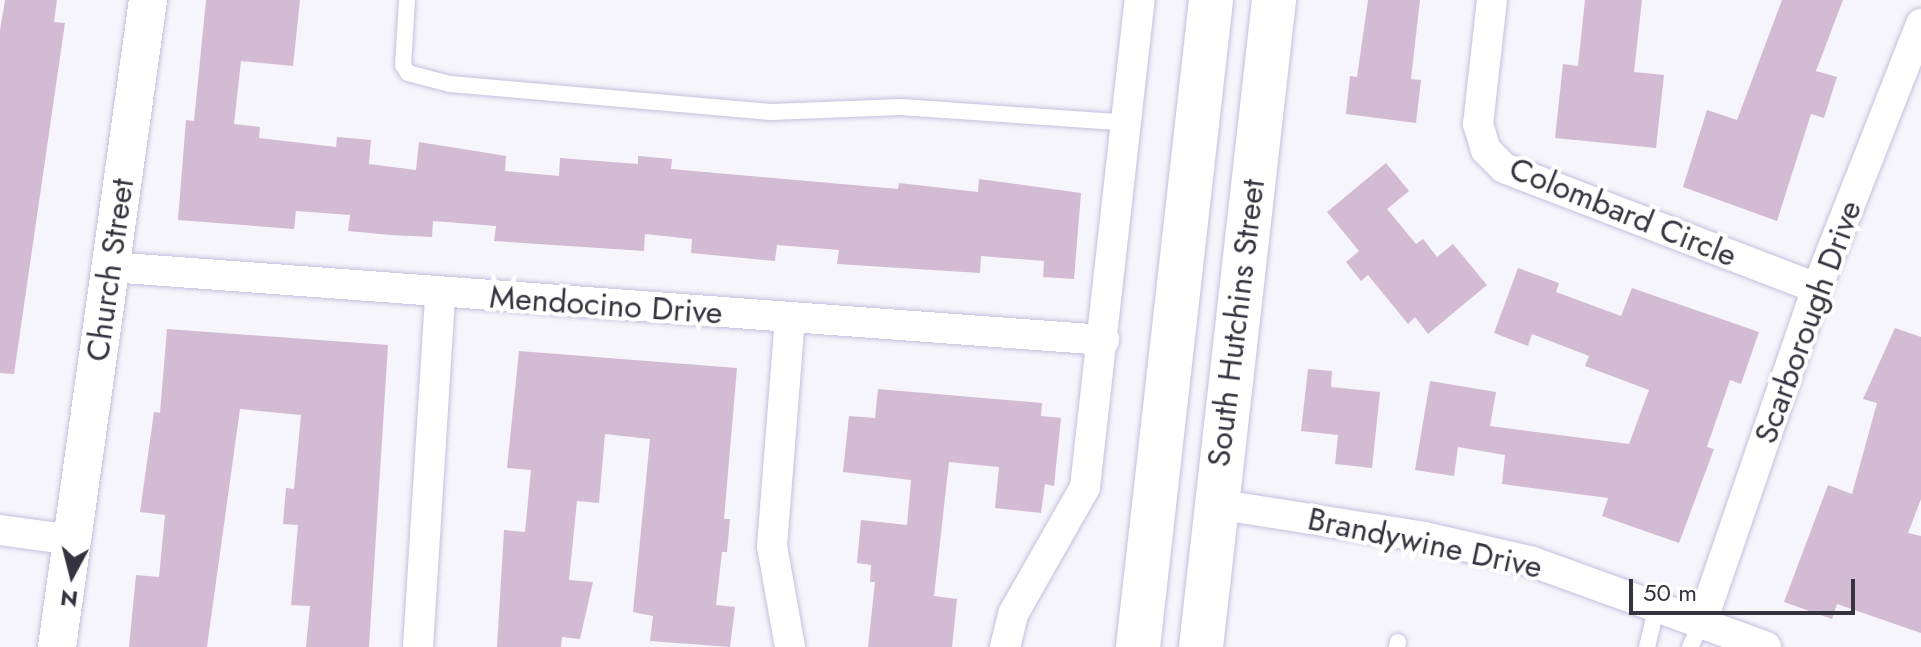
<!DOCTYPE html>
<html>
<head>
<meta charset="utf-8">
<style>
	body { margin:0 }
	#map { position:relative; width:1921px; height:647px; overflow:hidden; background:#f5f5fb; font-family:Jost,sans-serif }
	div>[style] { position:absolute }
	.building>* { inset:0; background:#d3bbd3 }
	.roads { filter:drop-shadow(0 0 2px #c4bfdd) drop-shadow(0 0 2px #c4bfdd) }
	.service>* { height:16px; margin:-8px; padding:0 8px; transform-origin:8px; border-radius:8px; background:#fff }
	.minor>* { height:30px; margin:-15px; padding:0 15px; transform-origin:15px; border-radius:15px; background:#fff }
	.tertiary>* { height:38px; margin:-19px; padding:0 19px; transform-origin:19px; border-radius:19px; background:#fff }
	.primary>* { height:44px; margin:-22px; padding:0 22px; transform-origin:22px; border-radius:22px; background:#fff }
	span { translate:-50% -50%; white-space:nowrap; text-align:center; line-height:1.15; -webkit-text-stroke:8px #fff; paint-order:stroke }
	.street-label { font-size:32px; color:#35333f }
	.north { position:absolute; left:32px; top:535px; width:80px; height:80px; -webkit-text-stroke:6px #fff; paint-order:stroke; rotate:187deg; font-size:22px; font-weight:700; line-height:32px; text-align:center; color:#35333f }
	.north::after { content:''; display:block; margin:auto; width:28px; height:36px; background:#35333f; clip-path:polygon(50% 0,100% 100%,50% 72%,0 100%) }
	.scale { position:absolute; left:1629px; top:579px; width:226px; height:36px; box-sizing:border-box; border:4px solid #35333f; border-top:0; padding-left:10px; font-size:24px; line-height:28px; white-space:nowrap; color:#35333f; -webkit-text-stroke:6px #fff; paint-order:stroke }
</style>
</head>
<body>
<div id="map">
	<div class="building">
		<div style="clip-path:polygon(5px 0,57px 0,54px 22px,65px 23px,14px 374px,0 373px,0 30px)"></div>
		<div style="clip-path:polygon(206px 0,300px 0,293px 66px,241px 61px,234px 124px,260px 127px,259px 138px,336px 147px,337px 137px,371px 140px,369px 164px,416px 170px,419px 142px,506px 156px,505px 171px,559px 176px,560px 158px,638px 164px,638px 156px,672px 159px,671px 169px,898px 189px,899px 183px,978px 192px,979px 179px,1081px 193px,1074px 279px,1043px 277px,1044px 261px,981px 256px,980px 273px,837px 264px,839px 250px,777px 245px,775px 261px,691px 253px,692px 239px,645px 234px,644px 251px,494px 241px,496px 226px,433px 221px,432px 237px,390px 235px,348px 231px,350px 215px,296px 211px,294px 229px,178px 220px,186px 120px,194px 121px)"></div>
		<div style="clip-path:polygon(1368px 0,1420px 0,1411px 79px,1421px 80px,1416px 123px,1346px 114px,1350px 76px,1357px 77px)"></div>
		<div style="clip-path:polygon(1585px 0,1642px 0,1634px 72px,1664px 75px,1656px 148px,1555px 138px,1563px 64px,1578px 66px)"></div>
		<div style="clip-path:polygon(1782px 0,1843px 0,1816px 71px,1837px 77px,1824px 118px,1811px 114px,1777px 221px,1683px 187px,1707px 110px,1737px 120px)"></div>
		<div style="clip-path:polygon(1386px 163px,1409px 191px,1387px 209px,1416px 244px,1423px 239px,1437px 257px,1453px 244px,1487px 285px,1428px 334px,1415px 317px,1408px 324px,1368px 275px,1361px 281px,1346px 262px,1359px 251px,1327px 212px)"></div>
		<div style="clip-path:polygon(1518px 268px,1559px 283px,1556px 292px,1621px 316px,1632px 288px,1759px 332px,1741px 384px,1730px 380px,1707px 447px,1714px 449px,1679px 543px,1602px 516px,1608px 498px,1502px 484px,1505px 455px,1458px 447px,1454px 476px,1415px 470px,1430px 381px,1496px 392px,1490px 426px,1629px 444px,1649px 390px,1585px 366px,1589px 356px,1532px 334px,1528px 346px,1494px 333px)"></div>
		<div style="clip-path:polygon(1895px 328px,1921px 337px,1921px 499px,1908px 533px,1921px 536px,1921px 633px,1837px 604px,1832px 619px,1784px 602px,1828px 485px,1852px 494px,1877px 403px,1863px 399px)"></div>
		<div style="clip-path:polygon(167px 329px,388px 345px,369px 647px,306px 647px,310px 606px,291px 605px,298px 525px,283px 524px,286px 488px,294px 489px,301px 415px,240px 409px,207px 647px,129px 647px,136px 575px,159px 577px,165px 515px,140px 512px,154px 412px,160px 413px)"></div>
		<div style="clip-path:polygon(519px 351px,737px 368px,724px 519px,730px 519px,727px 552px,722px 552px,716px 605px,735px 607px,730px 647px,650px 641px,653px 616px,633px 612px,650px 439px,605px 434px,599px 503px,577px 501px,569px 580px,593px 582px,580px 639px,562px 637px,561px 647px,497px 647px,504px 530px,525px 532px,531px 470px,507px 468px)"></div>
		<div style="clip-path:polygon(1308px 369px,1332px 371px,1331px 387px,1380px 392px,1372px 468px,1335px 464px,1338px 435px,1301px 431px)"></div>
		<div style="clip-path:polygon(878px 389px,1042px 403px,1041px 416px,1061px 418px,1054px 486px,1045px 484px,1041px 513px,995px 508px,999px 467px,949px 462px,934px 596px,957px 599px,952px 647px,868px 647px,875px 582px,870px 582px,871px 565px,857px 563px,861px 520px,907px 525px,911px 480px,843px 472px,849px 416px,875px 418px)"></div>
	</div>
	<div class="roads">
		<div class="service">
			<div style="left:407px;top:0;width:65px;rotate:93.5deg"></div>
			<div style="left:403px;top:65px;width:9px;rotate:58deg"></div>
			<div style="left:408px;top:73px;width:43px;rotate:14.7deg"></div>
			<div style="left:450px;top:84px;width:322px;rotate:5deg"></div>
			<div style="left:771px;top:112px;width:130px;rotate:-2.2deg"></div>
			<div style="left:901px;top:107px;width:227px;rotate:4deg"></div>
			<div style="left:1397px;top:647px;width:5px;rotate:-79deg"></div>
			<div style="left:1647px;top:647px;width:42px;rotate:-76.3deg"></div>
			<div style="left:1690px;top:647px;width:28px;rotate:-64deg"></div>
		</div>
		<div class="minor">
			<div style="left:1492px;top:0;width:125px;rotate:96.4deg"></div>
			<div style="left:1478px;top:124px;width:27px;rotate:73deg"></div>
			<div style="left:1486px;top:150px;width:25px;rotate:45deg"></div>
			<div style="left:1504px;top:168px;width:335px;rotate:21deg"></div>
			<div style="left:110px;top:267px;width:997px;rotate:4.2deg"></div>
			<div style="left:1216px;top:504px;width:212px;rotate:9deg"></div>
			<div style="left:1425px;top:537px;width:111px;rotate:13deg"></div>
			<div style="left:1533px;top:562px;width:248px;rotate:20deg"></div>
			<div style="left:0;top:530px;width:74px;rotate:7.8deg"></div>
			<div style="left:1702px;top:622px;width:353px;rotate:-71deg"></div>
			<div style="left:1817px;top:288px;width:284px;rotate:-68.5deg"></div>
			<div style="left:418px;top:647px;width:355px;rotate:-86.4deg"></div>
			<div style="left:790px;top:647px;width:103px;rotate:-100.1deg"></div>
			<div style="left:772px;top:546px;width:229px;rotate:-85.5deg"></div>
			<div style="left:1005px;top:647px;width:34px;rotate:-76deg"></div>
			<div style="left:1013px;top:614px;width:146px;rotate:-60.4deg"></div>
			<div style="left:1085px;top:487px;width:490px;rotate:-83.6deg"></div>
		</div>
		<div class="tertiary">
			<div style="left:57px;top:647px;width:653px;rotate:-81.99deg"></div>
		</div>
		<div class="primary">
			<div style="left:1138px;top:647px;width:651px;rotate:-83.56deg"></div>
			<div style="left:1201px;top:647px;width:651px;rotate:-83.56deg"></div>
		</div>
	</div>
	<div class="street-label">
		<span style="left:1623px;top:212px;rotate:22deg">Colombard Circle</span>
		<span style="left:110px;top:270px;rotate:-82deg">Church Street</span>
		<span style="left:606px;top:305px;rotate:4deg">Mendocino Drive</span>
		<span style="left:1808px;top:322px;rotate:-70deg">Scarborough Drive</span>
		<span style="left:1236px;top:323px;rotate:-83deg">South Hutchins Street</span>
		<span style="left:1425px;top:543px;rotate:12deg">Brandywine Drive</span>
	</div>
	<div class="north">N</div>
	<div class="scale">50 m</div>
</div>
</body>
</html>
